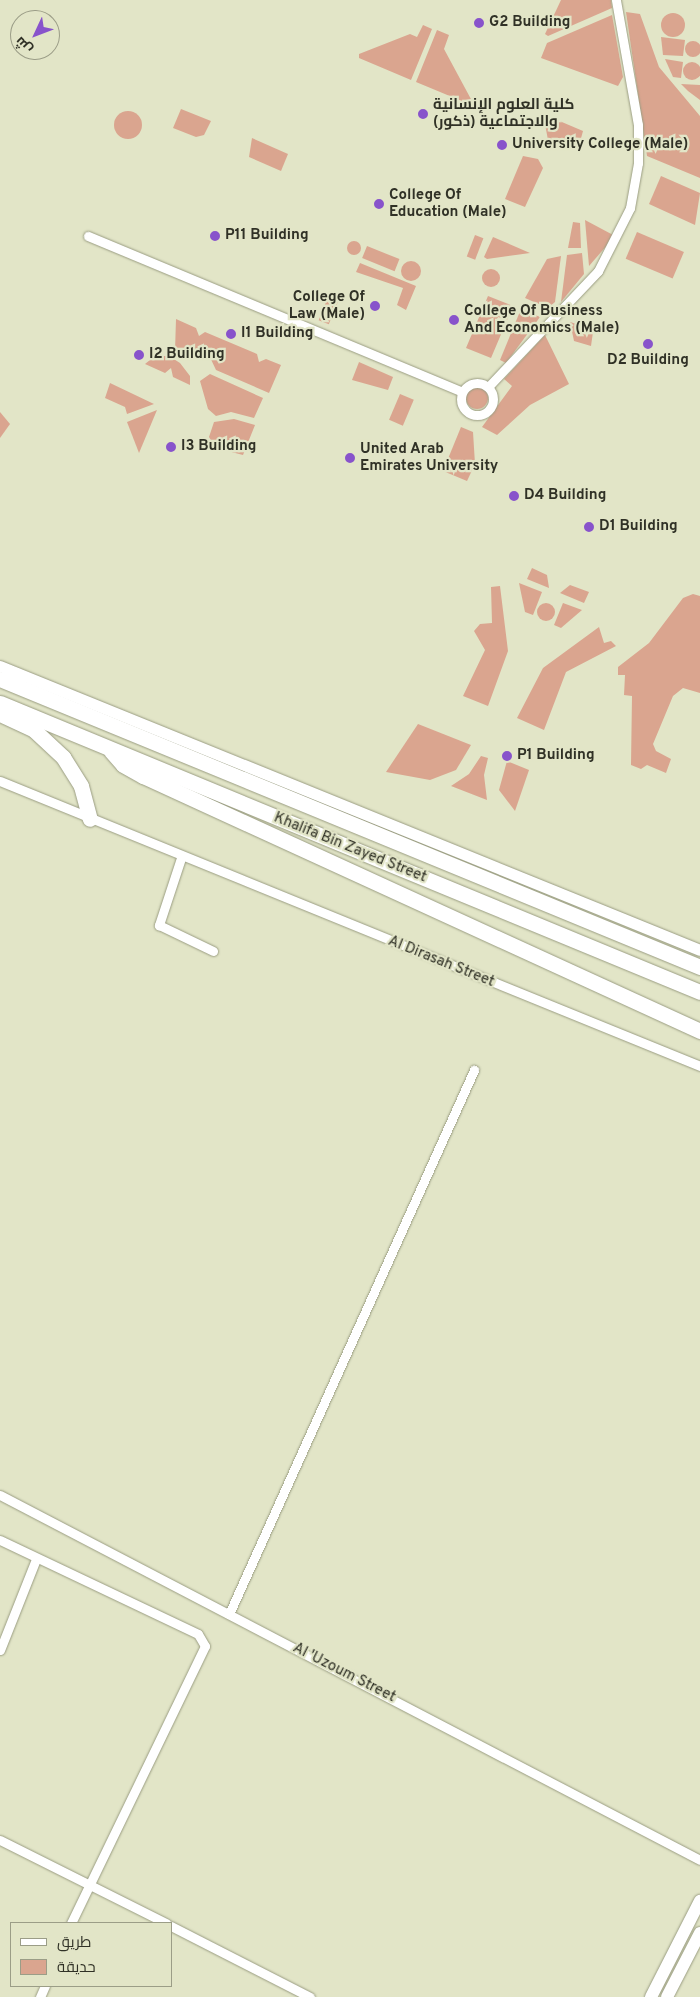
<!DOCTYPE html>
<html>
<head>
<meta charset="utf-8">
<style>
	body { margin:0 }
	#map { position:relative; width:700px; height:1997px; overflow:hidden; background:#e2e5c7; font-family:Overpass,Cairo,sans-serif }
	div>[style] { position:absolute }
	.green>* { inset:0; background:#daa58f; transform-origin:0 0 }
	.round { border-radius:50% }
	.roads { filter:drop-shadow(0 0 1px #9a9d82) drop-shadow(0 0 1px #9a9d82) }
	.minor>* { height:9px; margin:-4.5px; padding:0 4.5px; transform-origin:4.5px; border-radius:4.5px; background:#fff }
	.minor>.ring { margin:-4.5px; padding:0; box-sizing:content-box; background:none; border:9px solid #fff; border-radius:50% }
	.tertiary>* { height:11px; margin:-5.5px; padding:0 5.5px; transform-origin:5.5px; border-radius:5.5px; background:#fff }
	.secondary>* { height:12px; margin:-6px; padding:0 6px; transform-origin:6px; border-radius:6px; background:#fff }
	.trunk>* { height:15px; margin:-7.5px; padding:0 7.5px; transform-origin:7.5px; border-radius:7.5px; background:#fff }
	.dots>* { width:14px; height:14px; translate:-50% -50%; box-sizing:border-box; border:2px solid #e2e5c7; border-radius:50% }
	span { translate:-50% -50%; white-space:nowrap; text-align:center; line-height:1.15; -webkit-text-stroke:4.5px #e2e5c7; paint-order:stroke }
	.poi-label { font-size:15px; color:#303126; font-weight:700 }
	.left { translate:0 -50%; text-align:left }
	.right { translate:-100% -50%; text-align:right }
	.street-label { font-size:15px; color:#303126 }
	.legend { position:absolute; left:10px; top:1922px; width:162px; height:65px; box-sizing:border-box; background:#e2e5c7; border:1px solid #9b9d87; margin:0; padding:6px 9px; list-style:none; font-size:15px; color:#303126 }
	.legend li { display:flex; align-items:center; gap:10px; height:25px }
	.legend b { width:25px; border:1px solid #9b9d87 }
	.north { position:absolute; left:10px; top:10px; width:50px; height:50px; box-sizing:border-box; background:#e2e5c7; border:1px solid #9b9d87; border-radius:50%; rotate:227deg; font-size:14px; font-weight:700; line-height:20px; text-align:center; color:#303126 }
	.north::after { content:''; display:block; margin:auto; width:18px; height:22px; background:#8853cb; clip-path:polygon(50% 0,100% 100%,50% 72%,0 100%) }
</style>
</head>
<body>
<div id="map">
	<div class="green">
		<div style="clip-path:polygon(561px 0,611px 0,612px 8px,548px 36px,545px 34px)"></div>
		<div style="clip-path:polygon(626px 12px,640px 14px,659px 67px,700px 116px,700px 178px,647px 156px)"></div>
		<div class="round" style="left:661px;top:13px;width:24px;height:24px"></div>
		<div style="clip-path:polygon(612px 15px,623px 77px,618px 86px,541px 58px,547px 43px)"></div>
		<div style="clip-path:polygon(423px 25px,432px 29px,411px 80px,359px 58px,359px 54px,410px 34px,417px 37px)"></div>
		<div style="clip-path:polygon(437px 30px,449px 35px,444px 49px,472px 101px,469px 104px,416px 82px)"></div>
		<div style="clip-path:polygon(661px 37px,685px 40px,683px 56px,663px 55px)"></div>
		<div class="round" style="left:685px;top:41px;width:16px;height:16px"></div>
		<div style="clip-path:polygon(665px 59px,683px 62px,681px 78px,673px 77px)"></div>
		<div class="round" style="left:683px;top:62px;width:18px;height:18px"></div>
		<div style="clip-path:polygon(681px 84px,700px 85px,700px 100px,688px 91px)"></div>
		<div style="clip-path:polygon(181px 109px,211px 121px,204px 135px,196px 137px,173px 128px)"></div>
		<div class="round" style="left:114px;top:111px;width:28px;height:28px"></div>
		<div style="clip-path:polygon(543px 114px,583px 131px,580px 142px,549px 145px)"></div>
		<div style="clip-path:polygon(252px 138px,288px 154px,281px 171px,249px 157px)"></div>
		<div style="clip-path:polygon(523px 156px,538px 159px,543px 168px,525px 207px,505px 199px)"></div>
		<div style="clip-path:polygon(661px 176px,700px 193px,695px 225px,649px 204px)"></div>
		<div style="clip-path:polygon(585px 220px,615px 236px,589px 266px)"></div>
		<div style="clip-path:polygon(573px 222px,580px 223px,581px 248px,568px 248px)"></div>
		<div style="left:637px;top:232px;width:51px;height:29px;rotate:23deg"></div>
		<div style="left:475px;top:235px;width:9px;height:23px;rotate:21deg"></div>
		<div style="clip-path:polygon(493px 237px,530px 253px,487px 259px,484px 257px)"></div>
		<div class="round" style="left:347px;top:241px;width:14px;height:14px"></div>
		<div style="left:367px;top:246px;width:35px;height:13px;rotate:22deg"></div>
		<div style="clip-path:polygon(582px 253px,584px 274px,561px 302px,567px 255px)"></div>
		<div style="clip-path:polygon(561px 256px,555px 302px,548px 308px,525px 298px,547px 259px)"></div>
		<div class="round" style="left:401px;top:261px;width:20px;height:20px"></div>
		<div style="clip-path:polygon(360px 263px,416px 286px,406px 310px,397px 305px,403px 288px,356px 272px)"></div>
		<div class="round" style="left:482px;top:269px;width:18px;height:18px"></div>
		<div style="clip-path:polygon(488px 296px,513px 306px,507px 320px,498px 317px,496px 321px,505px 325px,491px 358px,466px 348px)"></div>
		<div style="left:328px;top:297px;width:11px;height:25px;rotate:22deg"></div>
		<div style="clip-path:polygon(521px 309px,540px 317px,506px 363px,500px 360px)"></div>
		<div style="clip-path:polygon(176px 319px,196px 328px,199px 336px,205px 332px,257px 354px,259px 362px,266px 359px,281px 365px,269px 393px,216px 370px,208px 353px,199px 350px,187px 356px,175px 351px)"></div>
		<div style="clip-path:polygon(584px 321px,594px 325px,591px 346px,574px 341px,570px 322px,583px 326px)"></div>
		<div style="clip-path:polygon(545px 335px,569px 384px,530px 405px,497px 435px,482px 427px,512px 386px,504px 379px)"></div>
		<div style="clip-path:polygon(155px 356px,169px 356px,180px 363px,190px 376px,190px 385px,173px 377px,171px 368px,165px 373px,145px 364px)"></div>
		<div style="clip-path:polygon(359px 362px,393px 377px,388px 390px,352px 380px)"></div>
		<div style="clip-path:polygon(210px 374px,263px 398px,254px 418px,231px 412px,216px 416px,208px 409px,200px 381px)"></div>
		<div style="clip-path:polygon(110px 383px,154px 404px,127px 414px,125px 407px,105px 398px)"></div>
		<div class="round" style="left:466px;top:387px;width:22px;height:22px"></div>
		<div style="left:400px;top:394px;width:15px;height:28px;rotate:23deg"></div>
		<div style="clip-path:polygon(157px 410px,139px 453px,127px 422px)"></div>
		<div style="clip-path:polygon(0 412px,10px 424px,0 438px)"></div>
		<div style="clip-path:polygon(234px 419px,255px 425px,243px 455px,216px 448px,209px 437px,214px 422px)"></div>
		<div style="clip-path:polygon(461px 427px,473px 432px,475px 464px,467px 481px,443px 471px)"></div>
		<div style="clip-path:polygon(532px 568px,547px 575px,549px 588px,527px 579px)"></div>
		<div style="clip-path:polygon(519px 583px,542px 592px,533px 615px,525px 612px)"></div>
		<div style="clip-path:polygon(570px 585px,589px 592px,584px 603px,560px 593px)"></div>
		<div style="clip-path:polygon(500px 586px,508px 651px,488px 706px,463px 696px,485px 650px,474px 631px,480px 624px,492px 623px,491px 587px)"></div>
		<div style="clip-path:polygon(693px 594px,700px 596px,700px 693px,683px 688px,673px 696px,653px 744px,656px 751px,671px 759px,666px 773px,647px 765px,641px 769px,631px 765px,632px 696px,624px 695px,625px 675px,618px 675px,618px 667px,649px 643px,683px 598px)"></div>
		<div class="round" style="left:537px;top:603px;width:18px;height:18px"></div>
		<div style="clip-path:polygon(563px 603px,582px 610px,561px 628px,554px 625px)"></div>
		<div style="clip-path:polygon(599px 627px,604px 643px,611px 641px,616px 646px,566px 672px,544px 730px,517px 718px,543px 668px)"></div>
		<div style="clip-path:polygon(418px 724px,471px 745px,456px 770px,430px 780px,386px 772px)"></div>
		<div style="clip-path:polygon(481px 756px,488px 758px,484px 775px,487px 800px,451px 786px,469px 774px)"></div>
		<div style="clip-path:polygon(507px 761px,529px 770px,515px 811px,499px 790px)"></div>
	</div>
	<div class="roads">
		<div class="minor">
			<div style="left:88px;top:236px;width:405px;rotate:22.6deg"></div>
			<div class="ring" style="left:461px;top:383px;width:23px;height:23px"></div>
			<div style="left:488px;top:387px;width:160px;rotate:-46.5deg"></div>
			<div style="left:598px;top:271px;width:71px;rotate:-63.1deg"></div>
			<div style="left:630px;top:208px;width:46px;rotate:-79.9deg"></div>
			<div style="left:638px;top:163px;width:38px;rotate:-90deg"></div>
			<div style="left:638px;top:125px;width:127px;rotate:-100deg"></div>
			<div style="left:0;top:781px;width:756px;rotate:22.15deg"></div>
			<div style="left:181px;top:858px;width:71px;rotate:108.2deg"></div>
			<div style="left:159px;top:925px;width:60px;rotate:25.7deg"></div>
			<div style="left:0;top:1495px;width:789px;rotate:27.54deg"></div>
			<div style="left:0;top:1540px;width:219px;rotate:25.4deg"></div>
			<div style="left:198px;top:1634px;width:14px;rotate:60deg"></div>
			<div style="left:205px;top:1646px;width:308px;rotate:115.8deg"></div>
			<div style="left:229px;top:1614px;width:597px;rotate:-65.75deg"></div>
			<div style="left:0;top:1650px;width:98px;rotate:-68.4deg"></div>
			<div style="left:0;top:1840px;width:186px;rotate:26.6deg"></div>
			<div style="left:171px;top:1926px;width:156px;rotate:27.1deg"></div>
			<div style="left:40px;top:1997px;width:12px;rotate:-66deg"></div>
		</div>
		<div class="tertiary">
			<div style="left:0;top:666px;width:755px;rotate:22.08deg"></div>
		</div>
		<div class="secondary">
			<div style="left:651px;top:1997px;width:108px;rotate:-63deg"></div>
			<div style="left:667px;top:1997px;width:72px;rotate:-62.7deg"></div>
		</div>
		<div class="trunk">
			<div style="left:0;top:679px;width:757px;rotate:22.36deg"></div>
			<div style="left:0;top:703px;width:757px;rotate:22.43deg"></div>
			<div style="left:0;top:714px;width:38px;rotate:25deg"></div>
			<div style="left:34px;top:730px;width:40px;rotate:43deg"></div>
			<div style="left:63px;top:757px;width:34px;rotate:58deg"></div>
			<div style="left:81px;top:786px;width:34px;rotate:75deg"></div>
			<div style="left:111px;top:751px;width:18px;rotate:49deg"></div>
			<div style="left:123px;top:765px;width:23px;rotate:29deg"></div>
			<div style="left:143px;top:776px;width:613px;rotate:24.6deg"></div>
		</div>
	</div>
	<div class="dots">
		<div style="left:479px;top:23px;background:#8853cb"></div>
		<div style="left:423px;top:114px;background:#8853cb"></div>
		<div style="left:502px;top:145px;background:#8853cb"></div>
		<div style="left:379px;top:204px;background:#8853cb"></div>
		<div style="left:215px;top:236px;background:#8853cb"></div>
		<div style="left:375px;top:306px;background:#8853cb"></div>
		<div style="left:454px;top:320px;background:#8853cb"></div>
		<div style="left:231px;top:334px;background:#8853cb"></div>
		<div style="left:648px;top:344px;background:#8853cb"></div>
		<div style="left:139px;top:355px;background:#8853cb"></div>
		<div style="left:171px;top:447px;background:#8853cb"></div>
		<div style="left:350px;top:458px;background:#8853cb"></div>
		<div style="left:514px;top:496px;background:#8853cb"></div>
		<div style="left:589px;top:527px;background:#8853cb"></div>
		<div style="left:507px;top:756px;background:#8853cb"></div>
	</div>
	<div class="poi-label">
		<span class="left" style="left:489px;top:23px">G2 Building</span>
		<span class="left" style="left:433px;top:114px">كلية العلوم الإنسانية<br>والاجتماعية (ذكور)</span>
		<span class="left" style="left:512px;top:145px">University College (Male)</span>
		<span class="left" style="left:389px;top:204px">College Of<br>Education (Male)</span>
		<span class="left" style="left:225px;top:236px">P11 Building</span>
		<span class="right" style="left:365px;top:306px">College Of<br>Law (Male)</span>
		<span class="left" style="left:464px;top:320px">College Of Business<br>And Economics (Male)</span>
		<span class="left" style="left:241px;top:334px">I1 Building</span>
		<span class="left" style="left:149px;top:355px">I2 Building</span>
		<span style="left:648px;top:361px">D2 Building</span>
		<span class="left" style="left:181px;top:447px">I3 Building</span>
		<span class="left" style="left:360px;top:458px">United Arab<br>Emirates University</span>
		<span class="left" style="left:524px;top:496px">D4 Building</span>
		<span class="left" style="left:599px;top:527px">D1 Building</span>
		<span class="left" style="left:517px;top:756px">P1 Building</span>
	</div>
	<div class="street-label">
		<span style="left:350px;top:848px;rotate:22deg">Khalifa Bin Zayed Street</span>
		<span style="left:441px;top:962px;rotate:22deg">Al Dirasah Street</span>
		<span style="left:344px;top:1673px;rotate:27deg">Al 'Uzoum Street</span>
	</div>
	<ul class="legend">
	<li><b style="height:6px;background:#fff"></b>طريق</li>
	<li><b style="height:14px;background:#daa58f"></b>حديقة</li>
	</ul>
	<div class="north">ش</div>
</div>
</body>
</html>
